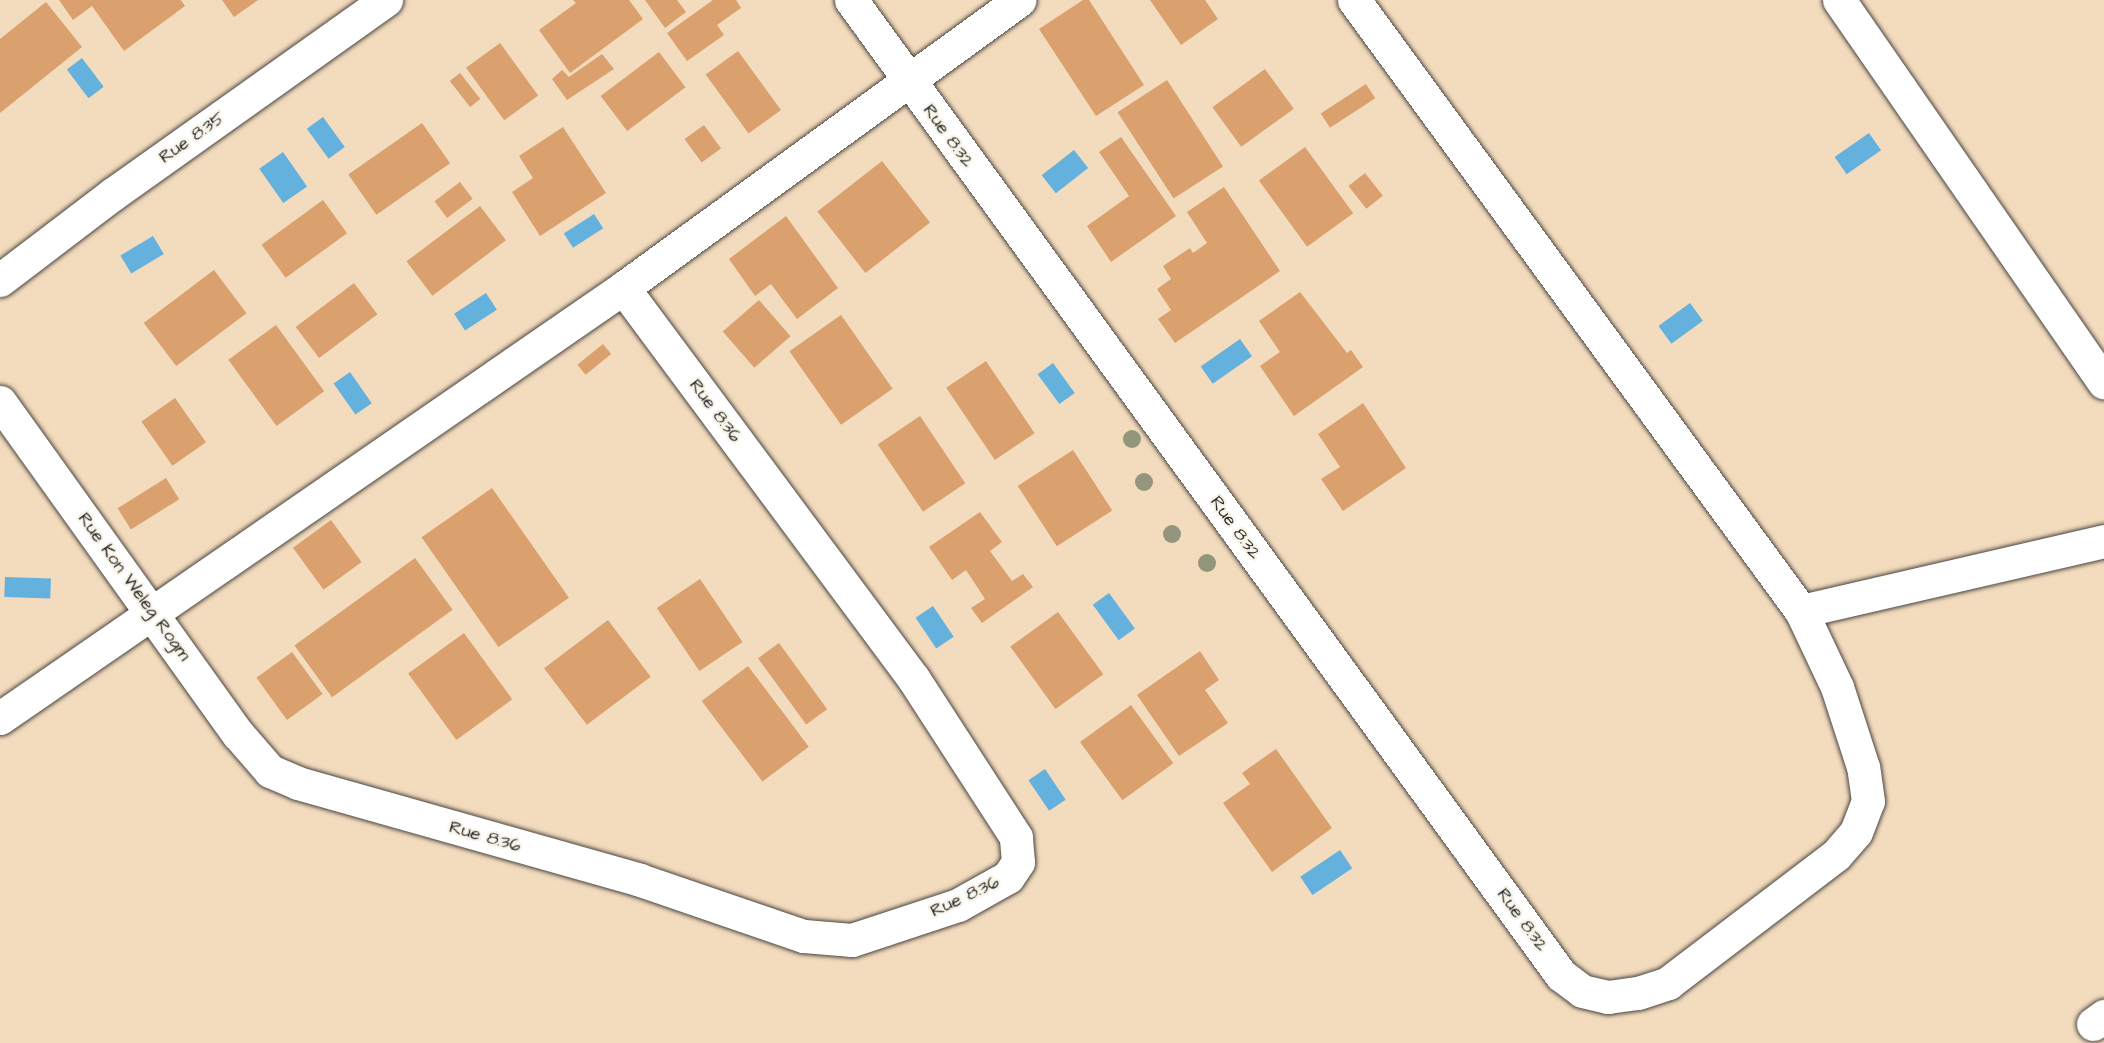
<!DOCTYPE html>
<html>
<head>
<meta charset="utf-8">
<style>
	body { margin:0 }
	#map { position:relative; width:2104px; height:1043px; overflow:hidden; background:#f3dbbd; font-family:"Architects Daughter",sans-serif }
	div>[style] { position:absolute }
	.water>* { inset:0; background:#65b1de; transform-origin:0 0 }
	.building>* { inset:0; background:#daa06d; transform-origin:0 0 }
	.roads { filter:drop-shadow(0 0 2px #494541) drop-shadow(0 0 2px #494541) }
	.minor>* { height:33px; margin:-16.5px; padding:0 16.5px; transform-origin:16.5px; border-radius:16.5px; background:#fff }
	.trees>* { width:18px; height:18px; margin:-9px; border-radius:50%; background:#93957d }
	span { translate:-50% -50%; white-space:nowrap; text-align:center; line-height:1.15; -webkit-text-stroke:4.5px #f7f3e8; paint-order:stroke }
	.street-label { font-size:18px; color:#2b2b2b }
</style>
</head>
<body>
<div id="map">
	<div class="water">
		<div style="left:82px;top:58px;width:36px;height:19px;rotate:53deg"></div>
		<div style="left:323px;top:117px;width:37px;height:20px;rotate:54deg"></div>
		<div style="left:1869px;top:133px;width:21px;height:42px;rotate:55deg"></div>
		<div style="left:1074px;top:150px;width:23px;height:41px;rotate:52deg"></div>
		<div style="left:283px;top:152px;width:42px;height:29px;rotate:55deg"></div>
		<div style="left:594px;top:214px;width:17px;height:36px;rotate:57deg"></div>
		<div style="left:153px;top:236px;width:21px;height:38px;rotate:59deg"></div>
		<div style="left:486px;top:293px;width:20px;height:38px;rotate:57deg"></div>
		<div style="left:1690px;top:303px;width:22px;height:39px;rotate:54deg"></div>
		<div style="left:1240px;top:339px;width:21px;height:48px;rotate:55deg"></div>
		<div style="left:1053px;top:363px;width:37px;height:19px;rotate:54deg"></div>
		<div style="left:350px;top:372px;width:38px;height:20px;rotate:55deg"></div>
		<div style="left:5px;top:577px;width:46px;height:20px;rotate:2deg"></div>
		<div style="left:1109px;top:593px;width:44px;height:20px;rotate:54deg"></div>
		<div style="left:933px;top:606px;width:37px;height:21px;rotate:56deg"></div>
		<div style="left:1045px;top:769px;width:37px;height:20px;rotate:56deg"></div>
		<div style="left:1340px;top:850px;width:22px;height:48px;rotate:56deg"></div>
	</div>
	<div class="building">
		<div style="clip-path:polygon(59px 0,181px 0,185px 6px,124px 51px,92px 6px,73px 20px)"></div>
		<div style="clip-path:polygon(222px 0,258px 0,234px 17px)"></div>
		<div style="clip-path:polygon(573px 0,629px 0,643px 19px,570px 73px,539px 30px,576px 3px)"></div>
		<div style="clip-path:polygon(645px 0,677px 0,686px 12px,665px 28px)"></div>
		<div style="clip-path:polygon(713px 0,736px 0,741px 8px,717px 25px,724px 35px,687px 61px,667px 33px)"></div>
		<div style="clip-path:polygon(1083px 0,1089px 0,1144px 85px,1096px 116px,1039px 29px)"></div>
		<div style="clip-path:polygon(1150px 0,1205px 0,1218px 19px,1181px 45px)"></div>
		<div style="clip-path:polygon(46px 2px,82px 47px,0 113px,0 39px)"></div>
		<div style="left:500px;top:43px;width:65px;height:42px;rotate:54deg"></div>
		<div style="left:738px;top:51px;width:73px;height:40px;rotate:54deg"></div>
		<div style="left:659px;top:52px;width:44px;height:73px;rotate:53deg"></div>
		<div style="clip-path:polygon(602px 54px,614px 69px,567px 100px,552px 79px,562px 70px,569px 77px)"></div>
		<div style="left:1265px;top:69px;width:49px;height:65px;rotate:54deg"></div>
		<div style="left:460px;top:73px;width:33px;height:13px;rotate:52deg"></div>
		<div style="left:1167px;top:80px;width:103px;height:59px;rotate:57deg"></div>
		<div style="left:1366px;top:84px;width:17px;height:54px;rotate:57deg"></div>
		<div style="left:422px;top:123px;width:49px;height:90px;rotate:55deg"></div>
		<div style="left:704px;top:125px;width:29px;height:24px;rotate:54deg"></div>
		<div style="clip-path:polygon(563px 127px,606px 193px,540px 236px,512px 192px,533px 178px,519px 156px)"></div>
		<div style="clip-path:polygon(1121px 137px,1176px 216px,1111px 262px,1087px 226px,1129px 196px,1099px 152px)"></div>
		<div style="left:1305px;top:147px;width:82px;height:57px;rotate:54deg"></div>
		<div style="left:882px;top:161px;width:78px;height:82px;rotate:52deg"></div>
		<div style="left:1365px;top:173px;width:29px;height:21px;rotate:52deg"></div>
		<div style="left:460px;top:182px;width:21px;height:32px;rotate:53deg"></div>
		<div style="clip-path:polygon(1224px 187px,1280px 271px,1175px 343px,1158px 319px,1171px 310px,1157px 289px,1171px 279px,1163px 266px,1190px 248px,1193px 253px,1207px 243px,1187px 212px)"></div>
		<div style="left:323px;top:200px;width:41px;height:76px;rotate:54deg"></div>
		<div style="left:480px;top:206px;width:43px;height:92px;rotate:53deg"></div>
		<div style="clip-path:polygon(786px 216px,838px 288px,797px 319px,771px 284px,755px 296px,729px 259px)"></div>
		<div style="left:214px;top:270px;width:54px;height:88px;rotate:53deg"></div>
		<div style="left:354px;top:283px;width:39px;height:73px;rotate:53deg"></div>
		<div style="clip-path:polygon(1300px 292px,1347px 353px,1351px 350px,1363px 367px,1294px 416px,1260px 366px,1280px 352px,1259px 321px)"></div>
		<div style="left:759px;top:300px;width:48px;height:48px;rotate:49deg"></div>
		<div style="left:841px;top:315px;width:90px;height:63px;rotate:55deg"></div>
		<div style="left:276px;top:325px;width:82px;height:59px;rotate:54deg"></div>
		<div style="left:603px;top:344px;width:13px;height:33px;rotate:51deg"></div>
		<div style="left:986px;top:361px;width:87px;height:48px;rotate:56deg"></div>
		<div style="left:175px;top:398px;width:54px;height:41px;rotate:55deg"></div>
		<div style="clip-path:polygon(1363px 403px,1406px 468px,1343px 511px,1321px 479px,1340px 467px,1318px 434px)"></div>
		<div style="left:920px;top:416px;width:81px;height:51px;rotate:56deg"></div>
		<div style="left:1073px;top:450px;width:72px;height:66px;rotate:57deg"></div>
		<div style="left:166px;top:478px;width:25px;height:57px;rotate:58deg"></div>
		<div style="left:492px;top:488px;width:134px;height:86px;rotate:55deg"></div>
		<div style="clip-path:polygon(980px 512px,1002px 542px,990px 551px,1012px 581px,1023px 574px,1033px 587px,982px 623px,971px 608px,985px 599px,966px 570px,952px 580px,929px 547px)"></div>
		<div style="left:331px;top:520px;width:52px;height:47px;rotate:54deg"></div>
		<div style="left:415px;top:558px;width:64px;height:149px;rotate:54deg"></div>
		<div style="left:700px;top:579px;width:76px;height:52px;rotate:56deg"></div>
		<div style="left:1058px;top:612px;width:77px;height:59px;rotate:54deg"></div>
		<div style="left:608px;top:620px;width:71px;height:80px;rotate:53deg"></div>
		<div style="left:464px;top:633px;width:82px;height:69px;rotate:54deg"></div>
		<div style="left:779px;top:643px;width:82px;height:26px;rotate:54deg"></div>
		<div style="clip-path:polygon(1200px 651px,1219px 680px,1205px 690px,1228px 723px,1179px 756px,1137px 695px)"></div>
		<div style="left:292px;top:652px;width:52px;height:44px;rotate:54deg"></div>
		<div style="left:748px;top:666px;width:101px;height:58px;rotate:53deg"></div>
		<div style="left:1131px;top:705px;width:72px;height:63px;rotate:54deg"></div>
		<div style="clip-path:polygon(1276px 749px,1332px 828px,1272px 872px,1223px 803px,1250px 784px,1242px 773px)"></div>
	</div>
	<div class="roads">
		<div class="minor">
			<div style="left:851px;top:0;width:1206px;rotate:53.94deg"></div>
			<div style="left:1561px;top:975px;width:26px;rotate:37deg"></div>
			<div style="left:1582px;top:991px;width:27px;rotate:13deg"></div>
			<div style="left:1608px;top:997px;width:30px;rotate:-8deg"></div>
			<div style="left:1638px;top:993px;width:32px;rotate:-18deg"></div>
			<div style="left:1668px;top:983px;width:211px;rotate:-37.3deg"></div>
			<div style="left:1836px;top:855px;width:30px;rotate:-49deg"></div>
			<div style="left:1856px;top:832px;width:33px;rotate:-69deg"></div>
			<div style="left:1868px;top:801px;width:34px;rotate:-98deg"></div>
			<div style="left:1863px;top:767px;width:84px;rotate:-108deg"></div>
			<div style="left:1837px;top:687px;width:84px;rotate:-115.3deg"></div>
			<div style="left:1801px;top:611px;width:757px;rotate:-126.19deg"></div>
			<div style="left:1839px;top:0;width:465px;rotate:55.3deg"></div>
			<div style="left:0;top:280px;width:142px;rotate:-37.3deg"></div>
			<div style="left:113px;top:194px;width:335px;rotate:-35.4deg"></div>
			<div style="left:0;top:402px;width:408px;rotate:54.4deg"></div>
			<div style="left:238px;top:734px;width:49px;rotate:49.1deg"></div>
			<div style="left:270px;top:771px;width:30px;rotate:23deg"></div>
			<div style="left:298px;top:783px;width:355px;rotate:15.8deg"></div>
			<div style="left:640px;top:880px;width:173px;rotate:18.9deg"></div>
			<div style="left:804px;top:936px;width:48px;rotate:4.8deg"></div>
			<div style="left:852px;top:940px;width:112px;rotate:-18.3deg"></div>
			<div style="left:958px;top:905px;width:57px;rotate:-29.2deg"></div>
			<div style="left:1008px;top:877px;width:18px;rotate:-56deg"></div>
			<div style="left:1018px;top:862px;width:25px;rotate:-95deg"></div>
			<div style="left:1016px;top:837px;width:189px;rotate:-122.9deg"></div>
			<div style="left:913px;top:678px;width:486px;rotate:-126.6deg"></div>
			<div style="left:1801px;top:611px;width:311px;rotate:-13deg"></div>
			<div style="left:0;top:718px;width:757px;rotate:-34.61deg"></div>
			<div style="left:623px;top:288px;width:490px;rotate:-36deg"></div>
			<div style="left:2093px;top:1024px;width:14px;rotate:-36deg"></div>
		</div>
	</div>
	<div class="trees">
		<div style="left:1132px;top:439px"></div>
		<div style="left:1144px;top:482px"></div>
		<div style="left:1172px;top:534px"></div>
		<div style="left:1207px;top:563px"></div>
	</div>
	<div class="street-label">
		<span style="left:948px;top:136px;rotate:54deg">Rue 8.32</span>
		<span style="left:192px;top:138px;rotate:-35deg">Rue 8.35</span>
		<span style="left:715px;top:411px;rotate:53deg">Rue 8.36</span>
		<span style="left:1235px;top:528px;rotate:54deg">Rue 8.32</span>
		<span style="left:134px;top:587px;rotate:54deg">Rue Kon Weleg Rogm</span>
		<span style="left:485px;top:837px;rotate:16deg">Rue 8.36</span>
		<span style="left:965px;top:897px;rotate:-25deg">Rue 8.36</span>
		<span style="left:1522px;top:920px;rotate:54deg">Rue 8.32</span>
	</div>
</div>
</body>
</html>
